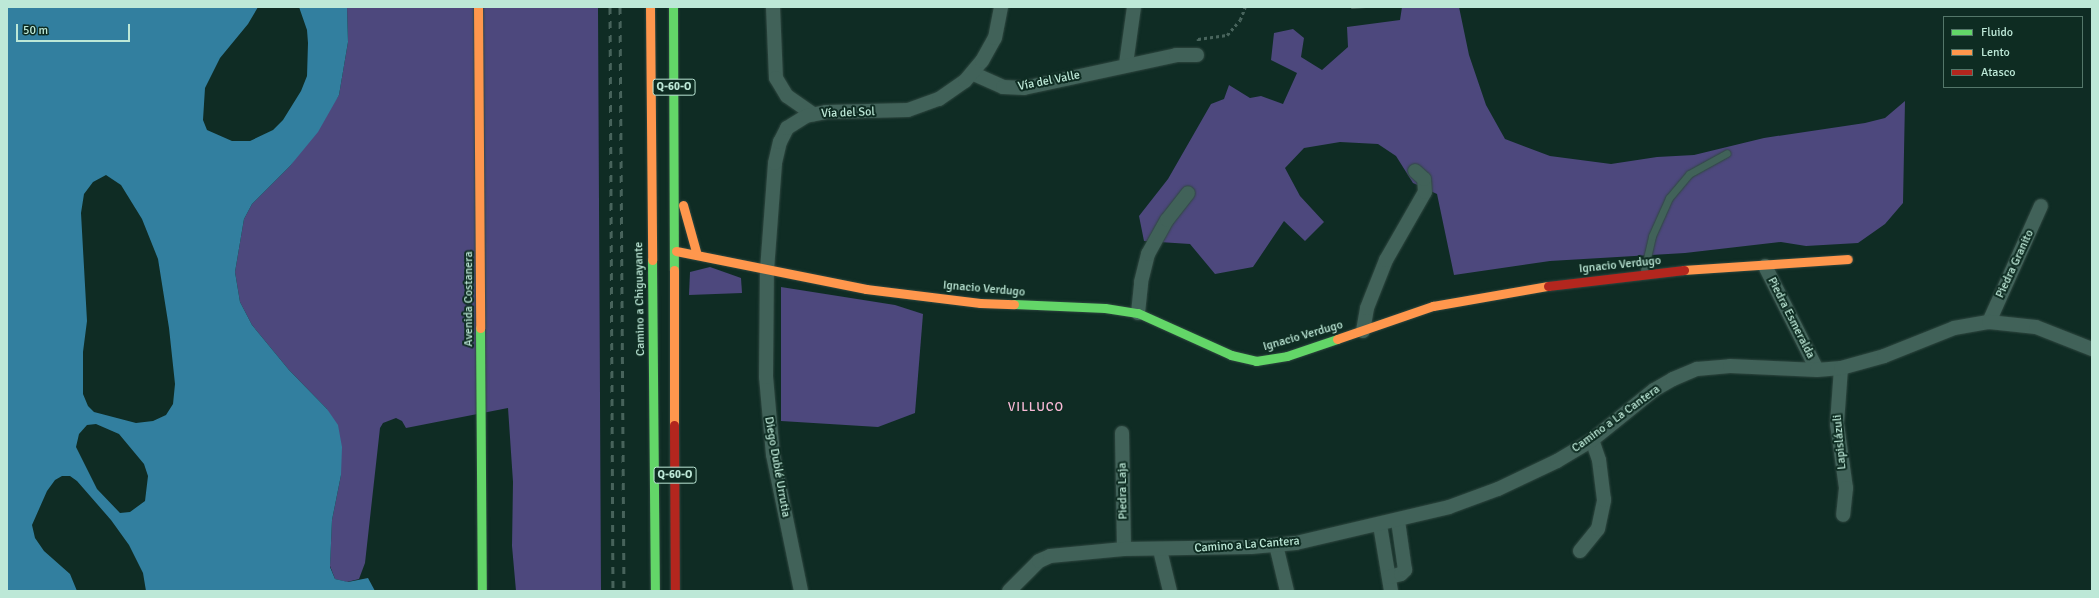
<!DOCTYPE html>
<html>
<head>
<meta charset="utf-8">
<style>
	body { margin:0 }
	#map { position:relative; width:2099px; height:598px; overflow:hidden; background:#0f2c24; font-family:Signika,sans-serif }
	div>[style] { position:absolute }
	.green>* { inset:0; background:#4d487d }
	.water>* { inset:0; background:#327f9f }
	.path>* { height:2.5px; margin-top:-1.25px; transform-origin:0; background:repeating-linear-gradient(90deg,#48645c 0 3px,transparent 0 6px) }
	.roads { filter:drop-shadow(0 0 1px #2f4740) drop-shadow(0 0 1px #2f4740) }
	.lane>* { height:7px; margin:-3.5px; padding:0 3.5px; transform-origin:3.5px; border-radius:3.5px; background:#416259 }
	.street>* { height:14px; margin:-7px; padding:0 7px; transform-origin:7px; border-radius:7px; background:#416259 }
	.fast>* { height:9px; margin:-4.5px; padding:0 4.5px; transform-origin:4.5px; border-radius:4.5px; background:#63d668 }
	.slow>* { height:9px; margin:-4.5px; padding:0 4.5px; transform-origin:4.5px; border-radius:4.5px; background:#ff974d }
	.jam>* { height:9px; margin:-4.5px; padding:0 4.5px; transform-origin:4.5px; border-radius:4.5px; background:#b3261e }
	.rail>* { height:3px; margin-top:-1.5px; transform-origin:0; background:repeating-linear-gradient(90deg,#47635b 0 7px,transparent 0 14px) }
	.shaded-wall>* { inset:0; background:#455e56 }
	span { translate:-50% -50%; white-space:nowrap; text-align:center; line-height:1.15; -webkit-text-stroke:4px #0e2c22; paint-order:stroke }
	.shield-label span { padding:1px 3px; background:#0e2c22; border:1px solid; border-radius:3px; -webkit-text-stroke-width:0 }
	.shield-label { font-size:11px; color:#bde8d7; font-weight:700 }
	.street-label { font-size:12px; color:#bde8d7 }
	.neighbourhood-label { font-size:13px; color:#f9bad7; letter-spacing:1px }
	.frame { position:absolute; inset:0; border:8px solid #bde8d7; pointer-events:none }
	.legend { position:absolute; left:1943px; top:16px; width:140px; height:72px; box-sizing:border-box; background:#0e2c22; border:1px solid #54776a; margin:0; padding:5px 7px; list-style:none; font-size:12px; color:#bde8d7 }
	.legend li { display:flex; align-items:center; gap:8px; height:20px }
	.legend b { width:20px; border:1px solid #54776a }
	.scale { position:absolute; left:16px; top:24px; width:114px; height:18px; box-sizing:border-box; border:2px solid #bde8d7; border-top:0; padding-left:5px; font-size:12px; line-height:14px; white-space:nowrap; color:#bde8d7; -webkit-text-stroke:3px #0e2c22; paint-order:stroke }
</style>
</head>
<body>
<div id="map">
	<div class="green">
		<div style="clip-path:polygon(347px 7px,598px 7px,601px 591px,516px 591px,512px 546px,513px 482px,508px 408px,406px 428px,402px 421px,396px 418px,383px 423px,380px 428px,365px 563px,359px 579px,347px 582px,335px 579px,330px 566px,332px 520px,341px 475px,327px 409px,289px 370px,252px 325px,240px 302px,235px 272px,244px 219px,252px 204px,290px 166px,339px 95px,348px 42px)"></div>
		<div style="clip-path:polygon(1402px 7px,1459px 7px,1469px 55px,1486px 105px,1505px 139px,1550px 156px,1611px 164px,1657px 157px,1694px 155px,1764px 138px,1865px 123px,1885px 118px,1905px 101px,1903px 203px,1885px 224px,1858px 243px,1806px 246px,1781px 242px,1685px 253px,1550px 261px,1454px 275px,1437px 194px,1413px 183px,1396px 156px,1378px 144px,1340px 142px,1304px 148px,1285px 168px,1300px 196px,1324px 222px,1305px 241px,1284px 221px,1253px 267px,1215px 274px,1190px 244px,1144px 241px,1139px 216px,1168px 179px,1211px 104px,1224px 99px,1229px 85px,1250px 98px,1261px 96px,1283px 104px,1297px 73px,1271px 60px,1274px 33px,1293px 29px,1304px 38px,1301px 57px,1322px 70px,1348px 47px,1347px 27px,1400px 20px)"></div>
		<div style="clip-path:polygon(710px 267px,741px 278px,742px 293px,689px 295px,690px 272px)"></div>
		<div style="clip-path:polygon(781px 287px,895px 305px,923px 314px,915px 413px,878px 427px,781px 421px)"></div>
	</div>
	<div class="water">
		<div style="clip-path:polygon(evenodd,7px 7px,258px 7px,248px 24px,220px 58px,205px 88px,203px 120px,207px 130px,232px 141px,250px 141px,273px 130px,283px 120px,301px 91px,307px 76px,308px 43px,307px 30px,299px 7px,347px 7px,348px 42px,339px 95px,318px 132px,290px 166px,252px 204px,244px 219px,235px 272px,240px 302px,252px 325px,289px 370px,327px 409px,338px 425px,342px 447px,341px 475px,332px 520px,330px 567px,335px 579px,348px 582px,368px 578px,375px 591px,146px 591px,143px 573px,129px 545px,111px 520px,77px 481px,70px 476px,62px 476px,55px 480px,47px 491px,32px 525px,35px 538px,44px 551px,70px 574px,77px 591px,7px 591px,7px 7px,106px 175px,121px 185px,142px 219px,158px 259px,169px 328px,175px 384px,173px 404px,166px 415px,153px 421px,136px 423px,94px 412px,88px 406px,83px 394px,83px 352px,87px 321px,81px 213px,84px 194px,93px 182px,106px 175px,7px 7px,96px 424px,119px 434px,144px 464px,148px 476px,145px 501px,130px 512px,120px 513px,97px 489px,76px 447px,79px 434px,87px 425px,96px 424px)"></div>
	</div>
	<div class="path">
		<div style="left:1198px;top:41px;width:2px;rotate:-90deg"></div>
		<div style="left:1198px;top:39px;width:29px;rotate:-8deg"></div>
		<div style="left:1227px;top:35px;width:20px;rotate:-49deg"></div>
		<div style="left:1240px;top:20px;width:14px;rotate:-69deg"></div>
	</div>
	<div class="roads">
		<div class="lane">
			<div style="left:1644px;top:271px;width:36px;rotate:-77deg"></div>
			<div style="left:1652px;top:236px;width:42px;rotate:-65.9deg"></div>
			<div style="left:1669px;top:198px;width:31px;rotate:-50deg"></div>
			<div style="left:1689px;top:174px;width:43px;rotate:-28.9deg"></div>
		</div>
		<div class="street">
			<div style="left:773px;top:7px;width:71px;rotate:87.6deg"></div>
			<div style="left:776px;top:78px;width:21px;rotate:59deg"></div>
			<div style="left:787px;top:96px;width:32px;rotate:35deg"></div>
			<div style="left:1126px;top:64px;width:58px;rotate:-82deg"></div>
			<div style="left:974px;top:74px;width:32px;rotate:24deg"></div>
			<div style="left:1003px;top:87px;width:21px;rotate:3deg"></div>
			<div style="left:1024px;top:88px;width:156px;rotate:-12.2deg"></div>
			<div style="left:1176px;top:55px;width:21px"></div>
			<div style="left:1765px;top:266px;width:116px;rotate:63.4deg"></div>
			<div style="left:1138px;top:313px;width:31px;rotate:-84deg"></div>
			<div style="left:1141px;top:282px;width:29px;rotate:-76deg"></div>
			<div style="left:1148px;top:254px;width:39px;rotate:-61deg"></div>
			<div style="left:1167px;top:220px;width:34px;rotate:-52deg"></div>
			<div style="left:1989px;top:322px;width:127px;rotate:-65.9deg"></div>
			<div style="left:1363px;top:331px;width:23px;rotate:-80deg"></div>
			<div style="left:1367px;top:308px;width:52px;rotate:-68.4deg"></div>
			<div style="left:1386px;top:260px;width:78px;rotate:-60.2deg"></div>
			<div style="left:1425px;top:192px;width:13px;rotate:-94deg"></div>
			<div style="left:1424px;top:179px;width:12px;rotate:-138deg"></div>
			<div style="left:1841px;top:368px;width:56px;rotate:94.1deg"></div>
			<div style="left:1837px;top:424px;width:65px;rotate:82deg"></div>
			<div style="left:1846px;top:488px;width:27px;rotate:96deg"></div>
			<div style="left:1122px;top:433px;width:116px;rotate:89deg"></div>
			<div style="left:1380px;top:525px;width:67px;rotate:80.5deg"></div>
			<div style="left:1276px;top:545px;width:47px;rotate:76.6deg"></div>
			<div style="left:1160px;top:550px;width:42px;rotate:76.3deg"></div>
			<div style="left:1580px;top:551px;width:28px;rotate:-51deg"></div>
			<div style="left:1598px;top:529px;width:30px;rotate:-78deg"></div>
			<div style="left:1604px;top:500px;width:40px;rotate:-97.1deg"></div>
			<div style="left:1599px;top:460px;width:21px;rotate:-109deg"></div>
			<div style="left:1389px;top:577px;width:12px;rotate:-14deg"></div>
			<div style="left:1401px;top:574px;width:6px;rotate:-45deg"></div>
			<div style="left:1405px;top:570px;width:49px;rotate:-98.1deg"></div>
			<div style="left:801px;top:591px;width:139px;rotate:-101.6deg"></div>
			<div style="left:773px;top:455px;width:78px;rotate:-95.1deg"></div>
			<div style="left:766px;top:377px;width:107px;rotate:-89.5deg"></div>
			<div style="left:767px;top:270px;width:107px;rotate:-85.7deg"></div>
			<div style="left:775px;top:163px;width:22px;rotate:-77deg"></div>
			<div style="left:780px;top:142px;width:16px;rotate:-63deg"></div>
			<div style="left:787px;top:128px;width:22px;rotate:-32deg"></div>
			<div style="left:806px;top:116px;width:20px;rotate:-11deg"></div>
			<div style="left:826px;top:112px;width:82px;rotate:-1.4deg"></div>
			<div style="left:908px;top:110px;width:33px;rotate:-20deg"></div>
			<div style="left:939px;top:99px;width:32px;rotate:-35deg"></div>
			<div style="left:965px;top:81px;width:26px;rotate:-50deg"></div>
			<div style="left:982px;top:61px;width:26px;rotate:-61deg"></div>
			<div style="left:995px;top:38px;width:32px;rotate:-79deg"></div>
			<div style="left:1009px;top:591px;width:42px;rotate:-45deg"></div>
			<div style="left:1039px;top:561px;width:12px;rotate:-24deg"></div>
			<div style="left:1050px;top:556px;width:74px;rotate:-5.4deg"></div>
			<div style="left:1124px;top:549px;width:127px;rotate:-0.9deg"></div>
			<div style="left:1251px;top:547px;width:45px;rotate:-5.1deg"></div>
			<div style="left:1296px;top:543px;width:157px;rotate:-13.2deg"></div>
			<div style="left:1449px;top:507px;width:52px;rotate:-20.2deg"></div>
			<div style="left:1498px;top:489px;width:65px;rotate:-25.4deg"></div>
			<div style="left:1557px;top:461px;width:41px;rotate:-31deg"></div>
			<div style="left:1592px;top:440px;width:80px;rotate:-38.9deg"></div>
			<div style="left:1654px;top:390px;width:22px;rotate:-30deg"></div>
			<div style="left:1673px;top:379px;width:26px;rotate:-23deg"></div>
			<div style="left:1697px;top:369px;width:33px;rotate:-5deg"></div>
			<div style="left:1730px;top:366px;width:87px;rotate:2.6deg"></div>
			<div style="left:1817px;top:370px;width:24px;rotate:-5deg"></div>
			<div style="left:1841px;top:368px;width:45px;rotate:-15.6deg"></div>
			<div style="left:1884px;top:356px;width:75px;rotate:-21.8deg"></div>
			<div style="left:1954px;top:328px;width:36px;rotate:-10deg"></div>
			<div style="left:1989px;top:322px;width:47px;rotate:6.1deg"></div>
			<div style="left:2036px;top:327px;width:60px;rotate:21.4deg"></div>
		</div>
		<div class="fast">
			<div style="left:673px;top:7px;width:263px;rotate:89.8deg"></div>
			<div style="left:652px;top:260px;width:331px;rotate:89.5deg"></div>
			<div style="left:1014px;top:304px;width:91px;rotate:2.5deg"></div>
			<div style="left:1105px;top:308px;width:33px;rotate:9deg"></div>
			<div style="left:1138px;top:313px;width:102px;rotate:24.3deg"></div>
			<div style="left:1231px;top:355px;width:26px;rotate:13deg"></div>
			<div style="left:1256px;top:361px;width:31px;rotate:-9deg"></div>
			<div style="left:1287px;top:356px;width:53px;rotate:-18.8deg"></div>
			<div style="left:480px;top:328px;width:263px;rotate:89.6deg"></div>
		</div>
		<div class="slow">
			<div style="left:478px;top:7px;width:321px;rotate:89.6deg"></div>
			<div style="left:650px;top:7px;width:253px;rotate:89.5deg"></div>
			<div style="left:683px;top:205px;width:52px;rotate:74.4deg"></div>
			<div style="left:676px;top:251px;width:194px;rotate:11.3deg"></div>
			<div style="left:866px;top:289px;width:115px;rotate:7deg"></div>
			<div style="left:980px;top:303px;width:34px;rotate:2deg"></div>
			<div style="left:674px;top:270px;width:155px;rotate:90deg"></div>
			<div style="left:1684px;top:270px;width:164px;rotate:-3.8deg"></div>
			<div style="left:1337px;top:339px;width:102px;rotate:-19deg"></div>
			<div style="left:1433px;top:306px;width:117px;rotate:-9.9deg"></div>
		</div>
		<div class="jam">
			<div style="left:1548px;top:286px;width:137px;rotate:-6.7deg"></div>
			<div style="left:674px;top:425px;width:166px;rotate:89.7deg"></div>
		</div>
	</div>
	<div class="rail">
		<div style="left:610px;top:7px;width:584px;rotate:89.71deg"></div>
		<div style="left:620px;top:7px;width:584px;rotate:89.61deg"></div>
	</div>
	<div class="shaded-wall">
		<div style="clip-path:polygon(1352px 7px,1381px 7px,1351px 9px)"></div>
	</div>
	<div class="shield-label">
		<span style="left:674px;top:87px">Q-60-O</span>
		<span style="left:675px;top:475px">Q-60-O</span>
	</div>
	<div class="street-label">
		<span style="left:1049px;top:81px;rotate:-11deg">Vía del Valle</span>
		<span style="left:848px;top:113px;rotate:-2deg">Vía del Sol</span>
		<span style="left:2015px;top:264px;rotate:-65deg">Piedra Granito</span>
		<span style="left:1620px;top:265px;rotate:-6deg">Ignacio Verdugo</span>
		<span style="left:984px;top:289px;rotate:5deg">Ignacio Verdugo</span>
		<span style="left:469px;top:299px;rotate:-90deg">Avenida Costanera</span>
		<span style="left:640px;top:299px;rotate:-91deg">Camino a Chiguayante</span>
		<span style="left:1791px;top:318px;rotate:63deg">Piedra Esmeralda</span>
		<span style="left:1303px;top:336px;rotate:-16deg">Ignacio Verdugo</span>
		<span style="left:1616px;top:419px;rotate:-36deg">Camino a La Cantera</span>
		<span style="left:1840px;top:442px;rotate:-95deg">Lapislázuli</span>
		<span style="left:777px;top:467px;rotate:80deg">Diego Dublé Urrutia</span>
		<span style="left:1123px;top:491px;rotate:-91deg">Piedra Laja</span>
		<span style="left:1247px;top:545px;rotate:-4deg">Camino a La Cantera</span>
	</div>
	<div class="neighbourhood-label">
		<span style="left:1036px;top:407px">VILLUCO</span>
	</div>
	<div class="frame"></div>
	<ul class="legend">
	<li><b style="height:5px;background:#63d668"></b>Fluido</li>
	<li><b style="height:5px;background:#ff974d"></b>Lento</li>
	<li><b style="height:5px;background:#b3261e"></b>Atasco</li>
	</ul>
	<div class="scale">50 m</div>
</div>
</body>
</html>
